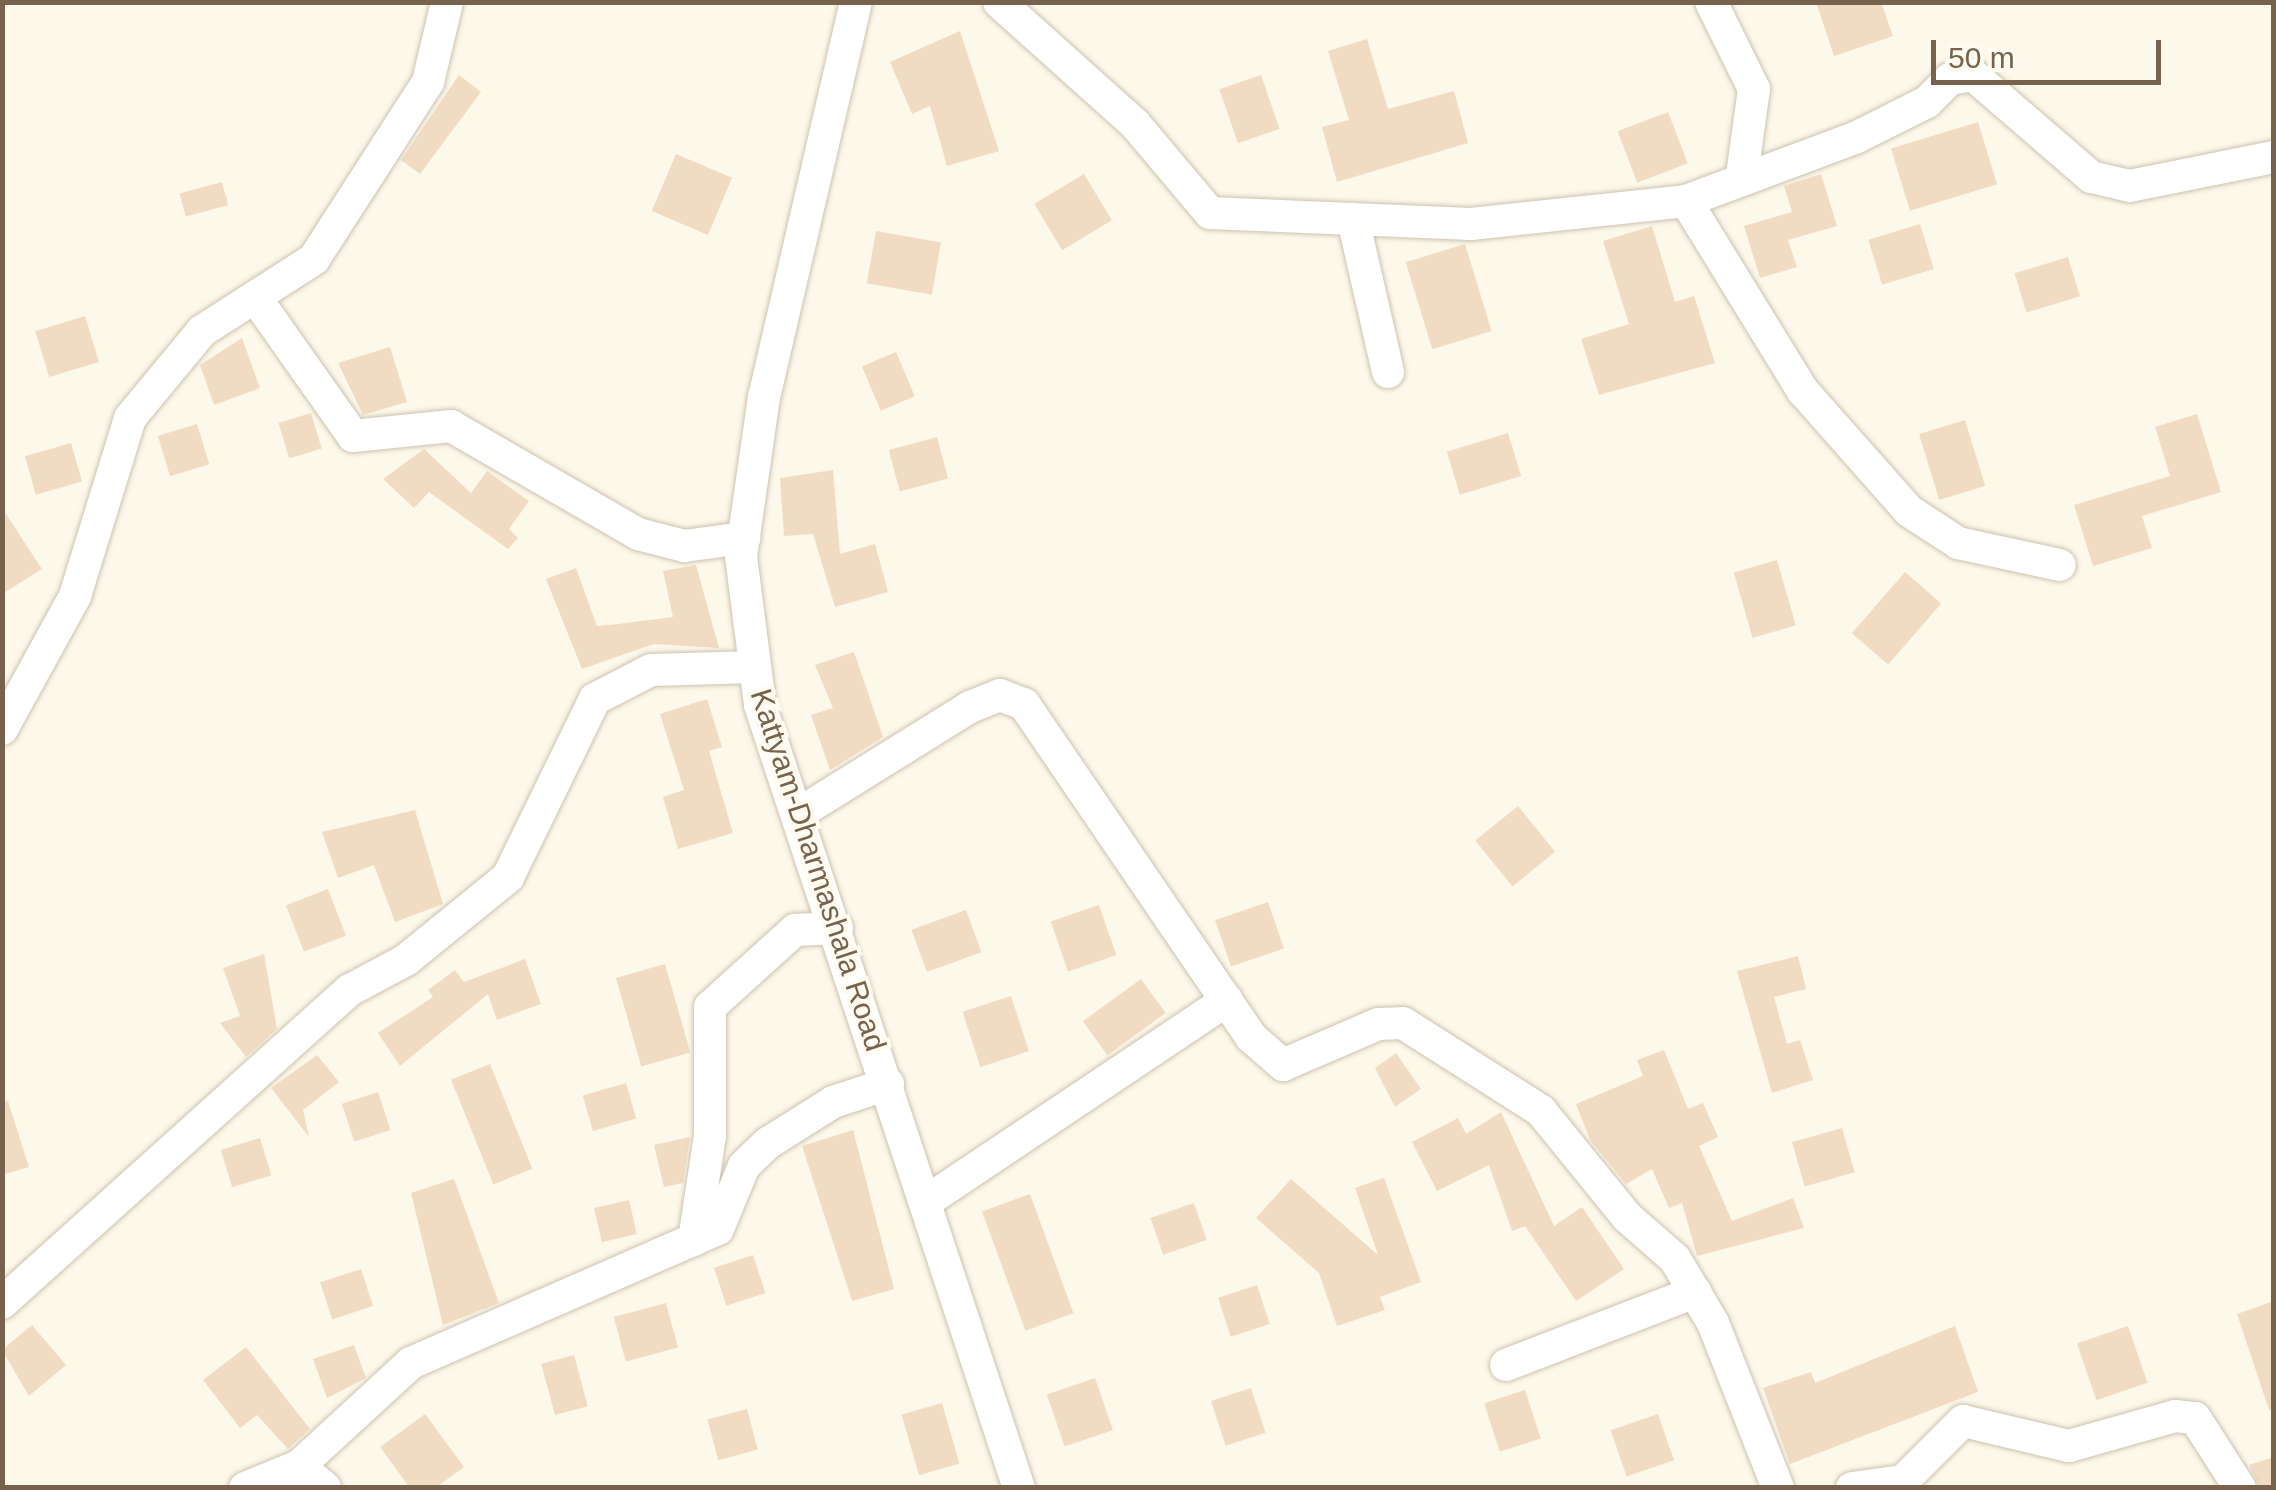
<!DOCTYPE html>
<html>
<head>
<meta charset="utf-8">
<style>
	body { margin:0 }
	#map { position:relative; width:2276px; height:1490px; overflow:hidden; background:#fcf8ea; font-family:Helvetica,sans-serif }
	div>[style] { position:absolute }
	.building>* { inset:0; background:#f1dcc3; transform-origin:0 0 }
	.roads { filter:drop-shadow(0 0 2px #cec2af) drop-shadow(0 0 2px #cec2af) }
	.street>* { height:32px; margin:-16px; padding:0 16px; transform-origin:16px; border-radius:16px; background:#fff }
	span { translate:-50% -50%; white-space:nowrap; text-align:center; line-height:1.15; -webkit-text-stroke:8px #fffbf1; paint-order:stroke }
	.street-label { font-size:30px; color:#77634d }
	.frame { position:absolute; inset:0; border:5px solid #77634d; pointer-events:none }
	.scale { position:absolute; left:1931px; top:40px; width:230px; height:45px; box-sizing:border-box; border:5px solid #77634d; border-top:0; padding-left:12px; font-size:30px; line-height:35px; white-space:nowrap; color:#77634d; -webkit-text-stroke:8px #fffbf1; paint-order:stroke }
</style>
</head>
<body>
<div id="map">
	<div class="building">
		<div style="clip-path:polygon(1816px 2px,1881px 2px,1893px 36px,1834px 56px)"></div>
		<div style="clip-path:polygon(960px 31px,999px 151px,947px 166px,930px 106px,912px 114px,890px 62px)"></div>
		<div style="clip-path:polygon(1367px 39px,1388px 109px,1454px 91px,1468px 143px,1337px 182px,1322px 127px,1349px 120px,1328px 51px)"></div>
		<div style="clip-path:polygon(459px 75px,481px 92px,420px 174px,401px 160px)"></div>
		<div style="left:1261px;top:75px;width:57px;height:44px;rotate:71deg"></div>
		<div style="left:1668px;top:112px;width:55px;height:54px;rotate:69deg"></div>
		<div style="left:1978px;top:122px;width:65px;height:91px;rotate:73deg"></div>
		<div style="left:676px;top:154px;width:61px;height:62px;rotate:23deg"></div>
		<div style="left:1084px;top:174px;width:54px;height:58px;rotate:59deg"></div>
		<div style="clip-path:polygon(1821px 174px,1837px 226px,1788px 240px,1797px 267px,1760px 278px,1744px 226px,1792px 212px,1784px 186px)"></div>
		<div style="left:222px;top:182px;width:24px;height:44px;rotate:75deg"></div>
		<div style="left:1920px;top:224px;width:47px;height:54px;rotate:73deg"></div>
		<div style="clip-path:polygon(1652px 226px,1675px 302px,1694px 296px,1715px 363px,1599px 395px,1581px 339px,1629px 324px,1603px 241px)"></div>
		<div style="left:876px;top:231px;width:66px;height:53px;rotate:10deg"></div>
		<div style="left:1465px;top:244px;width:91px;height:62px;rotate:73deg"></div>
		<div style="left:2068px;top:257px;width:41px;height:56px;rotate:73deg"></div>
		<div style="left:85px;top:316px;width:48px;height:52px;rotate:73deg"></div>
		<div style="clip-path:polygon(242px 338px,260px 388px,214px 405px,200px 365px)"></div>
		<div style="clip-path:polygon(390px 347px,407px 402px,363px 415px,338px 363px)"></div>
		<div style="left:896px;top:352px;width:48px;height:37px;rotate:67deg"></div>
		<div style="left:311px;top:413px;width:37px;height:34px;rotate:73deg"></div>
		<div style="clip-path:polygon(2197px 414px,2221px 492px,2142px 516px,2152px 548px,2093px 566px,2074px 505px,2170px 476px,2155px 427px)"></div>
		<div style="left:1965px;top:420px;width:69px;height:48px;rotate:73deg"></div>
		<div style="left:197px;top:424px;width:42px;height:41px;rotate:73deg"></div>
		<div style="left:1508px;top:433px;width:45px;height:64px;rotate:73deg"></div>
		<div style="left:937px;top:437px;width:43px;height:50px;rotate:75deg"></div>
		<div style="left:71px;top:443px;width:40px;height:48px;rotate:74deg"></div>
		<div style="clip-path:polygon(424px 449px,471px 493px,487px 471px,529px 501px,509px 529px,518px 538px,508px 549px,429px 492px,414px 508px,383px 479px)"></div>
		<div style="clip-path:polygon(833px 470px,840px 554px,875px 544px,888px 592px,835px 607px,813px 534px,784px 536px,780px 478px)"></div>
		<div style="clip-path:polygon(2px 508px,42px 569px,2px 594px)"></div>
		<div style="left:1777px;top:560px;width:68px;height:45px;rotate:74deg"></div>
		<div style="clip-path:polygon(696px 565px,719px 648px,654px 644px,582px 669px,546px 579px,576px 568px,597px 626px,618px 624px,673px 617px,663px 571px)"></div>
		<div style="left:1905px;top:572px;width:48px;height:81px;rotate:41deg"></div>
		<div style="clip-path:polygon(854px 652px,883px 737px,830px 770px,811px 715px,833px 708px,815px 665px)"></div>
		<div style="clip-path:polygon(707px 699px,722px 747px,709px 751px,733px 833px,678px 849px,663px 797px,684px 790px,660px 714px)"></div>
		<div style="left:1518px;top:806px;width:59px;height:55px;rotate:51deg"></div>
		<div style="clip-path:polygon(415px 810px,443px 904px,395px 922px,374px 865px,338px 878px,322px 832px)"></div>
		<div style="left:328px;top:889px;width:50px;height:45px;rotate:69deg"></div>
		<div style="left:1268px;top:902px;width:49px;height:56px;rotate:71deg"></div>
		<div style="left:1099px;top:905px;width:53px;height:51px;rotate:71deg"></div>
		<div style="left:966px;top:910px;width:45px;height:58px;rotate:70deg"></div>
		<div style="clip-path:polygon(264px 954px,277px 1029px,246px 1057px,220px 1023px,240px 1016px,223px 968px)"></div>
		<div style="clip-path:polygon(1798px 956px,1806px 989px,1774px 997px,1787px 1044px,1800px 1040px,1813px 1080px,1772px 1093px,1737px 971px)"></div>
		<div style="clip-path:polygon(525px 959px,541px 1004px,497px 1020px,488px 994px,400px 1066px,378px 1033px,433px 997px,428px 990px,455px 970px,464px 982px)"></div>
		<div style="left:665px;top:964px;width:92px;height:51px;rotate:74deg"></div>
		<div style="left:1141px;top:979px;width:42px;height:72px;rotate:54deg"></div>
		<div style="left:1011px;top:996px;width:58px;height:51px;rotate:72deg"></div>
		<div style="clip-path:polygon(1664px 1050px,1688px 1109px,1703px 1103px,1718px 1137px,1699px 1146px,1732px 1221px,1793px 1198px,1804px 1228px,1697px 1256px,1682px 1203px,1669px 1208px,1652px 1169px,1626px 1184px,1590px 1140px,1576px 1104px,1643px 1076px,1637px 1060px)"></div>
		<div style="clip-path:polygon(1396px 1053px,1421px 1089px,1395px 1107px,1375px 1068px)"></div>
		<div style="clip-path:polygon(317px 1055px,339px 1082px,303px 1110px,309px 1137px,271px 1088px)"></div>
		<div style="left:490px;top:1064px;width:113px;height:42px;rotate:68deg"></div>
		<div style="left:626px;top:1083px;width:37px;height:45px;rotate:74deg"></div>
		<div style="left:378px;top:1092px;width:40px;height:38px;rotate:72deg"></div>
		<div style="clip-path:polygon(8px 1101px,29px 1167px,2px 1175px,2px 1102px)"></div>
		<div style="clip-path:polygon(1501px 1112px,1554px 1226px,1582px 1207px,1624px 1269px,1576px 1301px,1525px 1226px,1512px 1231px,1489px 1165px,1437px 1191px,1412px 1142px,1458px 1118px,1466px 1134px)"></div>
		<div style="left:1842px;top:1128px;width:46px;height:52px;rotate:74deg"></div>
		<div style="clip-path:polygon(853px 1130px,894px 1289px,852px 1301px,802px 1146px)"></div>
		<div style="clip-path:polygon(690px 1137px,683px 1183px,664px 1187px,654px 1145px)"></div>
		<div style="left:260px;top:1138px;width:39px;height:41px;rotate:73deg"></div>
		<div style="clip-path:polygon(1384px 1178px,1421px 1282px,1380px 1297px,1385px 1310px,1337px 1326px,1319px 1273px,1256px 1218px,1291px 1179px,1378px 1255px,1355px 1188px)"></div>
		<div style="clip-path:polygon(454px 1179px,499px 1303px,443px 1325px,411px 1193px)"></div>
		<div style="left:1030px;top:1194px;width:127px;height:51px;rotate:70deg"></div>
		<div style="left:629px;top:1200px;width:35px;height:36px;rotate:77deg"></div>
		<div style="left:1194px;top:1203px;width:39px;height:46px;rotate:71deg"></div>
		<div style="left:753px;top:1255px;width:40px;height:41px;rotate:72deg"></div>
		<div style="left:361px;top:1269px;width:39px;height:43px;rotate:72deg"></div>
		<div style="left:1257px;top:1285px;width:41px;height:41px;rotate:72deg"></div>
		<div style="clip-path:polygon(2274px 1301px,2274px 1409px,2269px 1410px,2237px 1314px)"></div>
		<div style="left:666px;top:1303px;width:46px;height:54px;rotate:75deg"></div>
		<div style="clip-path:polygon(32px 1325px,66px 1365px,29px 1396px,2px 1350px)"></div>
		<div style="clip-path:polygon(1955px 1326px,1978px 1392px,1790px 1464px,1763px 1388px,1811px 1372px,1815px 1383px)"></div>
		<div style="left:2128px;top:1326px;width:60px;height:54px;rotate:71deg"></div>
		<div style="clip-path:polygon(354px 1345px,366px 1378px,327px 1398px,313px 1359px)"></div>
		<div style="clip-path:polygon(246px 1347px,310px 1429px,288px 1449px,257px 1415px,240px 1428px,203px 1380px)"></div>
		<div style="left:574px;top:1355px;width:53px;height:34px;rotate:75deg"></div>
		<div style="left:1095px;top:1378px;width:55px;height:51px;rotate:71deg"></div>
		<div style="left:1251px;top:1388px;width:47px;height:42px;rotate:72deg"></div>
		<div style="left:1525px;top:1390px;width:51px;height:43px;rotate:72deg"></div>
		<div style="left:942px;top:1403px;width:63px;height:42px;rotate:74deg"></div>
		<div style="left:747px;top:1409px;width:42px;height:41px;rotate:75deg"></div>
		<div style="clip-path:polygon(425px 1414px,464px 1467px,435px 1488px,410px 1488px,380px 1447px)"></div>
		<div style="left:1658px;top:1414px;width:49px;height:50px;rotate:71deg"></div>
		<div style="clip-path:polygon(2274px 1457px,2274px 1488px,2260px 1488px,2249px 1465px)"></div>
	</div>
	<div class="roads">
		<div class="street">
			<div style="left:856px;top:2px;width:406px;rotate:103.1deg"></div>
			<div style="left:764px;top:397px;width:161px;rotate:98.2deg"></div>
			<div style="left:741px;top:556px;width:150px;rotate:82.7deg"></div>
			<div style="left:760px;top:705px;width:825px;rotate:71.7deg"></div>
			<div style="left:999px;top:2px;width:183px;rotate:41.9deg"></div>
			<div style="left:1135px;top:124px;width:116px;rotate:49.9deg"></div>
			<div style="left:1210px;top:213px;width:261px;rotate:2.4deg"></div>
			<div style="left:1471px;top:224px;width:216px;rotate:-6.1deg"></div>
			<div style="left:1686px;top:201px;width:183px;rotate:-20.5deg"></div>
			<div style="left:1857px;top:137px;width:78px;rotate:-26.6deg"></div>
			<div style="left:1927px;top:102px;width:33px;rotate:-45deg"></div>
			<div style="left:1950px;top:79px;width:23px;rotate:-10deg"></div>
			<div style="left:1973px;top:75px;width:156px;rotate:40.8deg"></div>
			<div style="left:2091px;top:177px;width:40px;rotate:13deg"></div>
			<div style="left:2130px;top:186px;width:147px;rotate:-11.4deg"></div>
			<div style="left:1711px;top:2px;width:97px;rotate:63.7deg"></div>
			<div style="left:1754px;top:89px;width:87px;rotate:97.9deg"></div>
			<div style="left:1686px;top:201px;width:223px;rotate:58.4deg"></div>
			<div style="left:1803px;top:391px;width:160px;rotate:48.5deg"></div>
			<div style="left:1909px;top:511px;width:59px;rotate:33.1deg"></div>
			<div style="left:1958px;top:543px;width:104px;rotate:12.2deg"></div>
			<div style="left:1353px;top:219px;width:157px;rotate:77.1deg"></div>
			<div style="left:255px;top:297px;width:170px;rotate:54.8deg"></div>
			<div style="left:353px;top:436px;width:99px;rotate:-5.8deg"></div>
			<div style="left:451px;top:426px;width:216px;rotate:30deg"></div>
			<div style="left:638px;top:534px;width:48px;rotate:14.6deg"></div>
			<div style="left:684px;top:546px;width:61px;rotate:-7.6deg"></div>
			<div style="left:2px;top:729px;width:152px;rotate:-61.2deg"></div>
			<div style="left:75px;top:596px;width:186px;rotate:-72.8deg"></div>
			<div style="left:130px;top:418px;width:113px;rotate:-50.4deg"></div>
			<div style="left:202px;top:331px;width:133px;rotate:-32.7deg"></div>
			<div style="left:314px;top:259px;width:211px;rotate:-57.2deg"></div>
			<div style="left:428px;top:82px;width:82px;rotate:-76.6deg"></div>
			<div style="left:798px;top:814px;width:203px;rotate:-31.9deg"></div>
			<div style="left:970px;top:707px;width:32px;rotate:-22deg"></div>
			<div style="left:1000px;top:695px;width:26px;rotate:21deg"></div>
			<div style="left:1024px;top:704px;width:403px;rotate:55.7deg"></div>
			<div style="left:1251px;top:1037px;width:43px;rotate:41.2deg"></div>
			<div style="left:1283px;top:1065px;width:103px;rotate:-23.3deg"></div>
			<div style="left:1378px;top:1024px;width:25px;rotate:-2deg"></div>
			<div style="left:1403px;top:1023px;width:164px;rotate:32.5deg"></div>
			<div style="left:1541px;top:1111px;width:136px;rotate:50.9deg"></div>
			<div style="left:1627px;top:1217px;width:64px;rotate:41.2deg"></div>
			<div style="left:1675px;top:1259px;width:74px;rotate:59.3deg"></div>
			<div style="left:1713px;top:1323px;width:177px;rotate:68.5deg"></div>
			<div style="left:927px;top:1201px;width:361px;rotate:-33.8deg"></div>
			<div style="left:694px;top:1240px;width:105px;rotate:-81.3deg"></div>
			<div style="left:710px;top:1136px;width:129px;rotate:-90deg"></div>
			<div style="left:710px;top:1007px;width:115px;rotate:-42.2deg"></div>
			<div style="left:795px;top:930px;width:42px;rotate:-2.7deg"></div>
			<div style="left:2px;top:1303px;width:468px;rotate:-42deg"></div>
			<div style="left:350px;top:990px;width:64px;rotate:-28.2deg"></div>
			<div style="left:406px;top:960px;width:132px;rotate:-39.1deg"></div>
			<div style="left:508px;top:877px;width:198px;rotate:-64deg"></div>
			<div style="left:595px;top:699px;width:63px;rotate:-27.4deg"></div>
			<div style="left:651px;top:670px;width:104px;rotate:-1.7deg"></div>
			<div style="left:1506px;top:1365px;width:203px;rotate:-21.1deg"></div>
			<div style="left:299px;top:1466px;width:152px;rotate:-42.6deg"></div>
			<div style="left:411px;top:1363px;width:335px;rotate:-23.6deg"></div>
			<div style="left:718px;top:1229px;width:68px;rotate:-67.6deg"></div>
			<div style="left:744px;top:1166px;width:33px;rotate:-44deg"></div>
			<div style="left:768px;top:1143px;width:77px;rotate:-32.2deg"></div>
			<div style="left:833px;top:1102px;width:58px;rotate:-18.1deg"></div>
			<div style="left:245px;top:1488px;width:58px;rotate:-22.2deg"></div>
			<div style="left:299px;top:1466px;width:34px;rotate:40deg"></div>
			<div style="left:1852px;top:1488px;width:51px;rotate:-7.8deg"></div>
			<div style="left:1903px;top:1481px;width:85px;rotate:-45deg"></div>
			<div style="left:1963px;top:1421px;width:109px;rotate:13.3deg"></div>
			<div style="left:2069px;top:1446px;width:110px;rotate:-15.8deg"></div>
			<div style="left:2175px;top:1416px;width:20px;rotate:6deg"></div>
			<div style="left:2195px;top:1418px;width:83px;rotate:57.3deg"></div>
		</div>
	</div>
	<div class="street-label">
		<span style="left:818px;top:870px;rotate:72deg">Kattyam-Dharmashala Road</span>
	</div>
	<div class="frame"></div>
	<div class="scale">50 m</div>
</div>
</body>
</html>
